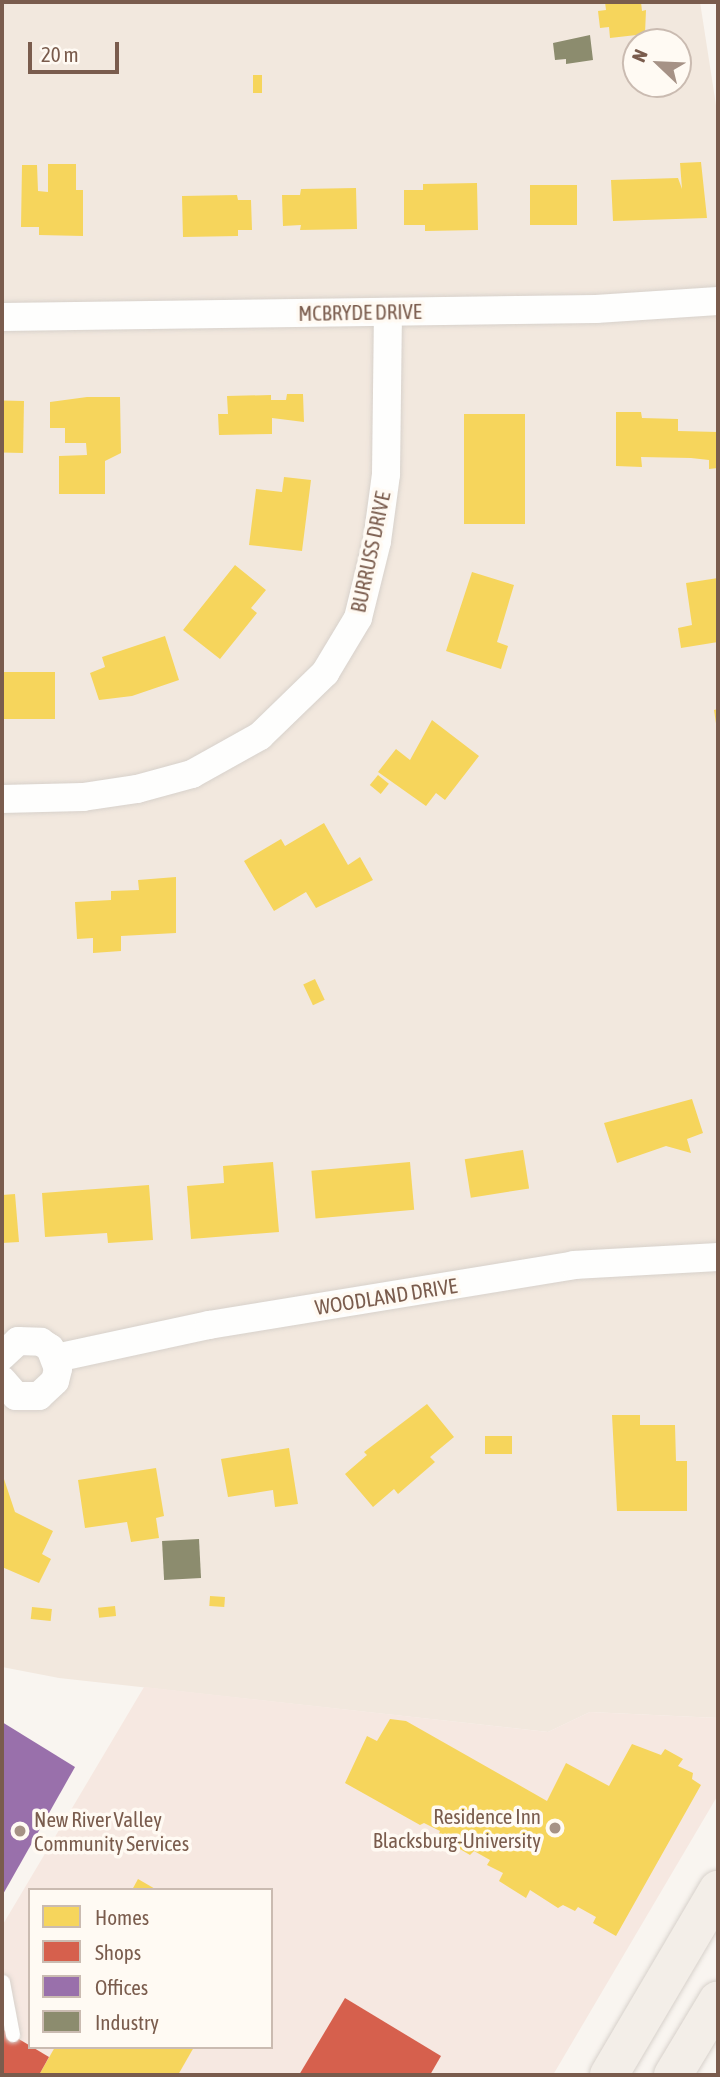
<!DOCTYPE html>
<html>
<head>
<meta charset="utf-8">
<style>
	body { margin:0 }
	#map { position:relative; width:720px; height:2077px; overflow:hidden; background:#f9f5f0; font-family:"Asap Condensed",sans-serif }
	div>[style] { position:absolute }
	.residential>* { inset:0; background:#f2e8de }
	.commercial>* { inset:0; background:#f6e8e1 }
	.homes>* { inset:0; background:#f6d55c; transform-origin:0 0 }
	.shops>* { inset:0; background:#d6604d }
	.offices>* { inset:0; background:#9970ab }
	.industry>* { inset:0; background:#8c8c6e; transform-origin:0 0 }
	.roads { filter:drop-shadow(0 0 2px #d7d1cb) drop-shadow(0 0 2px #d7d1cb) }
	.lane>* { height:14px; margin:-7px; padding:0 7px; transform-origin:7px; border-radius:7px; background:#fefefd }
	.street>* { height:28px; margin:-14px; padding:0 14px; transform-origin:14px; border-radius:14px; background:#fefefd }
	.primary>* { height:38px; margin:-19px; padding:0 19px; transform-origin:19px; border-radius:19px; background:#f3eee8 }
	.dots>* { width:19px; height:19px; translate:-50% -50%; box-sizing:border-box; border:4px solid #fffaf3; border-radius:50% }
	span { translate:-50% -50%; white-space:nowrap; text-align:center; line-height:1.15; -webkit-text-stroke:7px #fffaf3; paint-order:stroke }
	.street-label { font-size:21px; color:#7a5c4d }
	.poi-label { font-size:21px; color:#7a5c4d }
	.right { translate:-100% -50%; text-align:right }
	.left { translate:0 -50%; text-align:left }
	.frame { position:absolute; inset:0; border:4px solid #7a5c4d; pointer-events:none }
	.legend { position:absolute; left:28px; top:1888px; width:245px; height:161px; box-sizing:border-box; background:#fffaf3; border:2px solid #cabbb1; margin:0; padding:9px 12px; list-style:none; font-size:21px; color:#7a5c4d }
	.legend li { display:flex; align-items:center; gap:14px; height:35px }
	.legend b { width:35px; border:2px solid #cabbb1 }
	.north { position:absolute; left:622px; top:28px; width:70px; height:70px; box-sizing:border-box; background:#fffaf3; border:2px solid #cabbb1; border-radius:50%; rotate:293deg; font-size:19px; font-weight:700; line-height:28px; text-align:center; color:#7a5c4d }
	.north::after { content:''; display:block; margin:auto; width:24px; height:32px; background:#a69286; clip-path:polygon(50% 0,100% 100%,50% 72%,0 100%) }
	.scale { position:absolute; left:28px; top:42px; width:91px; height:32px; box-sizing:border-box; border:4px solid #7a5c4d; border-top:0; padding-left:9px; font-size:21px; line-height:24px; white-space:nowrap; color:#7a5c4d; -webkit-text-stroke:5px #fffaf3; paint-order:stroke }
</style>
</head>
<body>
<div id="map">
	<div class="residential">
		<div style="clip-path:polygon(evenodd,2px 2px,700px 2px,718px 118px,718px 1718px,590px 1712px,548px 1732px,59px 1678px,2px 1667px,2px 2px,636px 42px,678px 42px,678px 84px,636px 84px,636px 42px)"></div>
	</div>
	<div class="commercial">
		<div style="clip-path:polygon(evenodd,144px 1687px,548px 1732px,590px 1712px,718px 1718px,718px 1795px,553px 2075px,2px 2075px,2px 1926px,144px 1687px,30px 1890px,271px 1890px,271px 2047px,30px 2047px,30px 1890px)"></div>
	</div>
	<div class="homes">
		<div style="clip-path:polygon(605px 2px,641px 2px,642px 11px,646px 10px,645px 34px,610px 38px,609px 27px,600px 28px,598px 11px,606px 10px)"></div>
		<div style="left:253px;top:75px;width:9px;height:18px"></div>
		<div style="clip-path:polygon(701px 162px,707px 218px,613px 221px,611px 180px,678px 178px,682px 189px,680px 163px)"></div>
		<div style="clip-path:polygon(48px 164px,76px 164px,76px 190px,83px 190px,83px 236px,39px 235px,39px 227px,21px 227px,22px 165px,37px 165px,38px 191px,48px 192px)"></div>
		<div style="clip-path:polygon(477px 183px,478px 230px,425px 231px,425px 225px,404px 225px,404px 190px,423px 190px,423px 184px)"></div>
		<div style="left:530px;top:185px;width:47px;height:40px"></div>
		<div style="clip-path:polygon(356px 188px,357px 229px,300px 230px,301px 225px,283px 226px,282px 195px,300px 195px,301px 189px)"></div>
		<div style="clip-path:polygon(237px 195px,238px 200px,251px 200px,252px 230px,238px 230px,238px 236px,183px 237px,182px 196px)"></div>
		<div style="clip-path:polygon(287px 394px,303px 394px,304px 422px,272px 418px,272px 434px,219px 435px,218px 414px,228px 414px,227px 396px,271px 395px,271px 400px,286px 400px)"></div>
		<div style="clip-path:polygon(87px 397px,120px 397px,121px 453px,105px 461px,105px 494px,59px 494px,59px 456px,87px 455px,86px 443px,65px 443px,65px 428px,50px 428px,50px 402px)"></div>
		<div style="left:24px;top:401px;width:52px;height:22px;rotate:91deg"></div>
		<div style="clip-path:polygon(616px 412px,641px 412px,642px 418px,678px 419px,678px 431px,718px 432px,718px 468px,709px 469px,709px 460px,691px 458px,641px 457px,642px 467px,616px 466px)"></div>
		<div style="left:464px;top:414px;width:61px;height:110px"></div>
		<div style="clip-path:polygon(284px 477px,311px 480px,302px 551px,249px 545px,256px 489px,282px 492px)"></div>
		<div style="clip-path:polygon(235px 565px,266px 590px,251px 608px,257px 613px,220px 659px,183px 630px)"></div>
		<div style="clip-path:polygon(472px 572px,514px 585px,497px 642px,508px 646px,501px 669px,446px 651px)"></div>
		<div style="clip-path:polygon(718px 578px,718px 642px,681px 648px,678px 628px,692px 625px,686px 583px)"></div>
		<div style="clip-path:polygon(165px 636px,179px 680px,132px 696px,99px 700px,90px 673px,105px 667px,102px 657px)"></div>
		<div style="left:2px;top:672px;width:53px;height:47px"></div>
		<div style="clip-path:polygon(718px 709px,718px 730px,717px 730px,714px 710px)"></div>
		<div style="clip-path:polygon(432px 720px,479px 756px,445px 800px,436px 793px,426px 806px,378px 772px,396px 749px,410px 760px)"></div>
		<div style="left:378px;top:775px;width:14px;height:13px;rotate:39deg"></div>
		<div style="clip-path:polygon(324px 823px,348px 865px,360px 857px,373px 880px,316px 908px,306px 892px,274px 911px,244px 861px,281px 839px,285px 846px)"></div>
		<div style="clip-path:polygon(176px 877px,176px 933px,121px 936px,121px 951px,93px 953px,93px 938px,77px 939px,75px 902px,111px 900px,111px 891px,139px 890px,138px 880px)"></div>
		<div style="left:315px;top:979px;width:23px;height:13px;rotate:65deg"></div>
		<div style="clip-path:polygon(692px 1099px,703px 1133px,687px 1139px,691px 1153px,666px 1146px,617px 1163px,604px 1123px)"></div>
		<div style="left:523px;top:1150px;width:39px;height:59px;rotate:81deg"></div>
		<div style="clip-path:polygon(273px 1162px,279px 1232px,191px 1239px,187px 1186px,224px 1183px,223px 1166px)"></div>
		<div style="left:410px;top:1162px;width:48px;height:99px;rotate:85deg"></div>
		<div style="clip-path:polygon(149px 1185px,153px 1240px,108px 1243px,107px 1233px,45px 1237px,42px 1193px)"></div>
		<div style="clip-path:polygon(15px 1194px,19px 1242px,2px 1243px,2px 1195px)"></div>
		<div style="clip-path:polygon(427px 1404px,454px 1437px,430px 1457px,435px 1462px,398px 1494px,394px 1489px,373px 1507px,345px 1474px,367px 1455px,364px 1452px)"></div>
		<div style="clip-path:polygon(612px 1415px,640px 1415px,640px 1425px,675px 1425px,676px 1461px,687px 1461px,687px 1511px,617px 1511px)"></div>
		<div style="left:485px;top:1436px;width:27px;height:18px"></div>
		<div style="clip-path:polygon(289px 1448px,298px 1504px,275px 1507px,273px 1490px,228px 1497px,221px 1459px)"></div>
		<div style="clip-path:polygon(156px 1468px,164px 1516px,156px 1518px,159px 1538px,131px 1542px,127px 1522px,85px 1528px,78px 1480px)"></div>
		<div style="clip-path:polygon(2px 1473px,15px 1512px,53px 1531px,42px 1554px,51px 1559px,39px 1583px,2px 1567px)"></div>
		<div style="left:210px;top:1596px;width:15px;height:10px;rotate:4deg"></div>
		<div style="left:115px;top:1606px;width:10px;height:17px;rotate:84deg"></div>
		<div style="left:32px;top:1607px;width:20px;height:12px;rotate:6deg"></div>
		<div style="clip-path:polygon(390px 1719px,406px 1721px,547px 1801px,566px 1763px,609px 1786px,632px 1744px,661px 1755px,665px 1749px,683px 1759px,678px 1766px,693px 1773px,692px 1779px,701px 1785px,616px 1936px,593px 1923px,596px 1917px,578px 1907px,575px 1911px,563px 1905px,558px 1908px,530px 1890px,526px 1898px,499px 1881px,503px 1873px,487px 1865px,490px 1860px,474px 1851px,470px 1855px,438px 1836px,440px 1831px,424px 1823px,420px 1825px,345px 1783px,367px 1736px,377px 1741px)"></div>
		<div style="clip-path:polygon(138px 1879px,157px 1890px,132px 1890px)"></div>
		<div style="clip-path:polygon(55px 2047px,194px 2047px,178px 2075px,39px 2075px)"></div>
	</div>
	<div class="shops">
		<div style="clip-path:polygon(345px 1998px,441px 2056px,430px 2075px,299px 2075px)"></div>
		<div style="clip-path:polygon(2px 2029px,49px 2057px,39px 2075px,2px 2075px)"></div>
	</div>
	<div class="offices">
		<div style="clip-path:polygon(2px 1722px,75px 1767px,2px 1896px)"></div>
	</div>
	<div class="industry">
		<div style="clip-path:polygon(590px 35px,593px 60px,566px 64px,566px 59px,555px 60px,553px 43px)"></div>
		<div style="left:199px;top:1539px;width:39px;height:37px;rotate:87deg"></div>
	</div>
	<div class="roads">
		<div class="lane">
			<div style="left:3px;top:1982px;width:54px;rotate:79.3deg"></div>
		</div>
		<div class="street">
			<div style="left:2px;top:317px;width:594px;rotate:-0.77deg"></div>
			<div style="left:596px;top:309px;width:122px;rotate:-3.8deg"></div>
			<div style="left:2px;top:799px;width:81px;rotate:-1.4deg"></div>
			<div style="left:83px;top:797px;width:55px;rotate:-8.4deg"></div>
			<div style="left:137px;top:789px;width:57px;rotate:-15.3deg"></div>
			<div style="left:192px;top:774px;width:78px;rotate:-29.2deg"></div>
			<div style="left:260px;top:736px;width:91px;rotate:-44.1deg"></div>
			<div style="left:325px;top:673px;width:64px;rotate:-59deg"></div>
			<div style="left:358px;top:618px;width:79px;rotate:-76.1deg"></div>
			<div style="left:377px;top:541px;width:68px;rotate:-82.3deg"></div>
			<div style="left:386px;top:474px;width:162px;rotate:-89.3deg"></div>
			<div style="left:2px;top:1356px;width:22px;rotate:-43deg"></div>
			<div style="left:18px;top:1341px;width:23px;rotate:2deg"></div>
			<div style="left:41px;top:1342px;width:11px;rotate:34deg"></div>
			<div style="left:50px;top:1348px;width:22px;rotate:69deg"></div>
			<div style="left:58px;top:1369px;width:12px;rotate:104deg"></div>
			<div style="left:55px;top:1381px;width:22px;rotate:137deg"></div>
			<div style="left:39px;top:1396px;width:23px;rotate:180deg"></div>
			<div style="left:16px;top:1396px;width:21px;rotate:-131deg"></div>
			<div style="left:56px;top:1358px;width:157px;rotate:-12.2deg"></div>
			<div style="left:209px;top:1325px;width:370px;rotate:-9.3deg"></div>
			<div style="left:574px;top:1265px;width:144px;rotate:-3.2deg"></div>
		</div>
		<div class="primary">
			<div style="left:609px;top:2075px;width:215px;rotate:-59.5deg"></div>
			<div style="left:673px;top:2075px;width:87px;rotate:-59deg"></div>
		</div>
	</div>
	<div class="dots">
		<div style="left:555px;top:1828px;background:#a69286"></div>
		<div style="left:20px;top:1831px;background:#a69286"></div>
	</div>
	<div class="street-label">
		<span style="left:360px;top:312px;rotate:-1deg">MCBRYDE DRIVE</span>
		<span style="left:370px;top:552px;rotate:-78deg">BURRUSS DRIVE</span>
		<span style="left:386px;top:1296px;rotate:-9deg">WOODLAND DRIVE</span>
	</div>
	<div class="poi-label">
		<span class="right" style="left:541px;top:1828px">Residence Inn<br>Blacksburg-University</span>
		<span class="left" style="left:34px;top:1831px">New River Valley<br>Community Services</span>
	</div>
	<div class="frame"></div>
	<ul class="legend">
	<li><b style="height:19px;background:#f6d55c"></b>Homes</li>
	<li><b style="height:19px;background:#d6604d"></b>Shops</li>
	<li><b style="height:19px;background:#9970ab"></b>Offices</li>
	<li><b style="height:19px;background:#8c8c6e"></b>Industry</li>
	</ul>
	<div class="north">N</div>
	<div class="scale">20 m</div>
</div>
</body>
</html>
